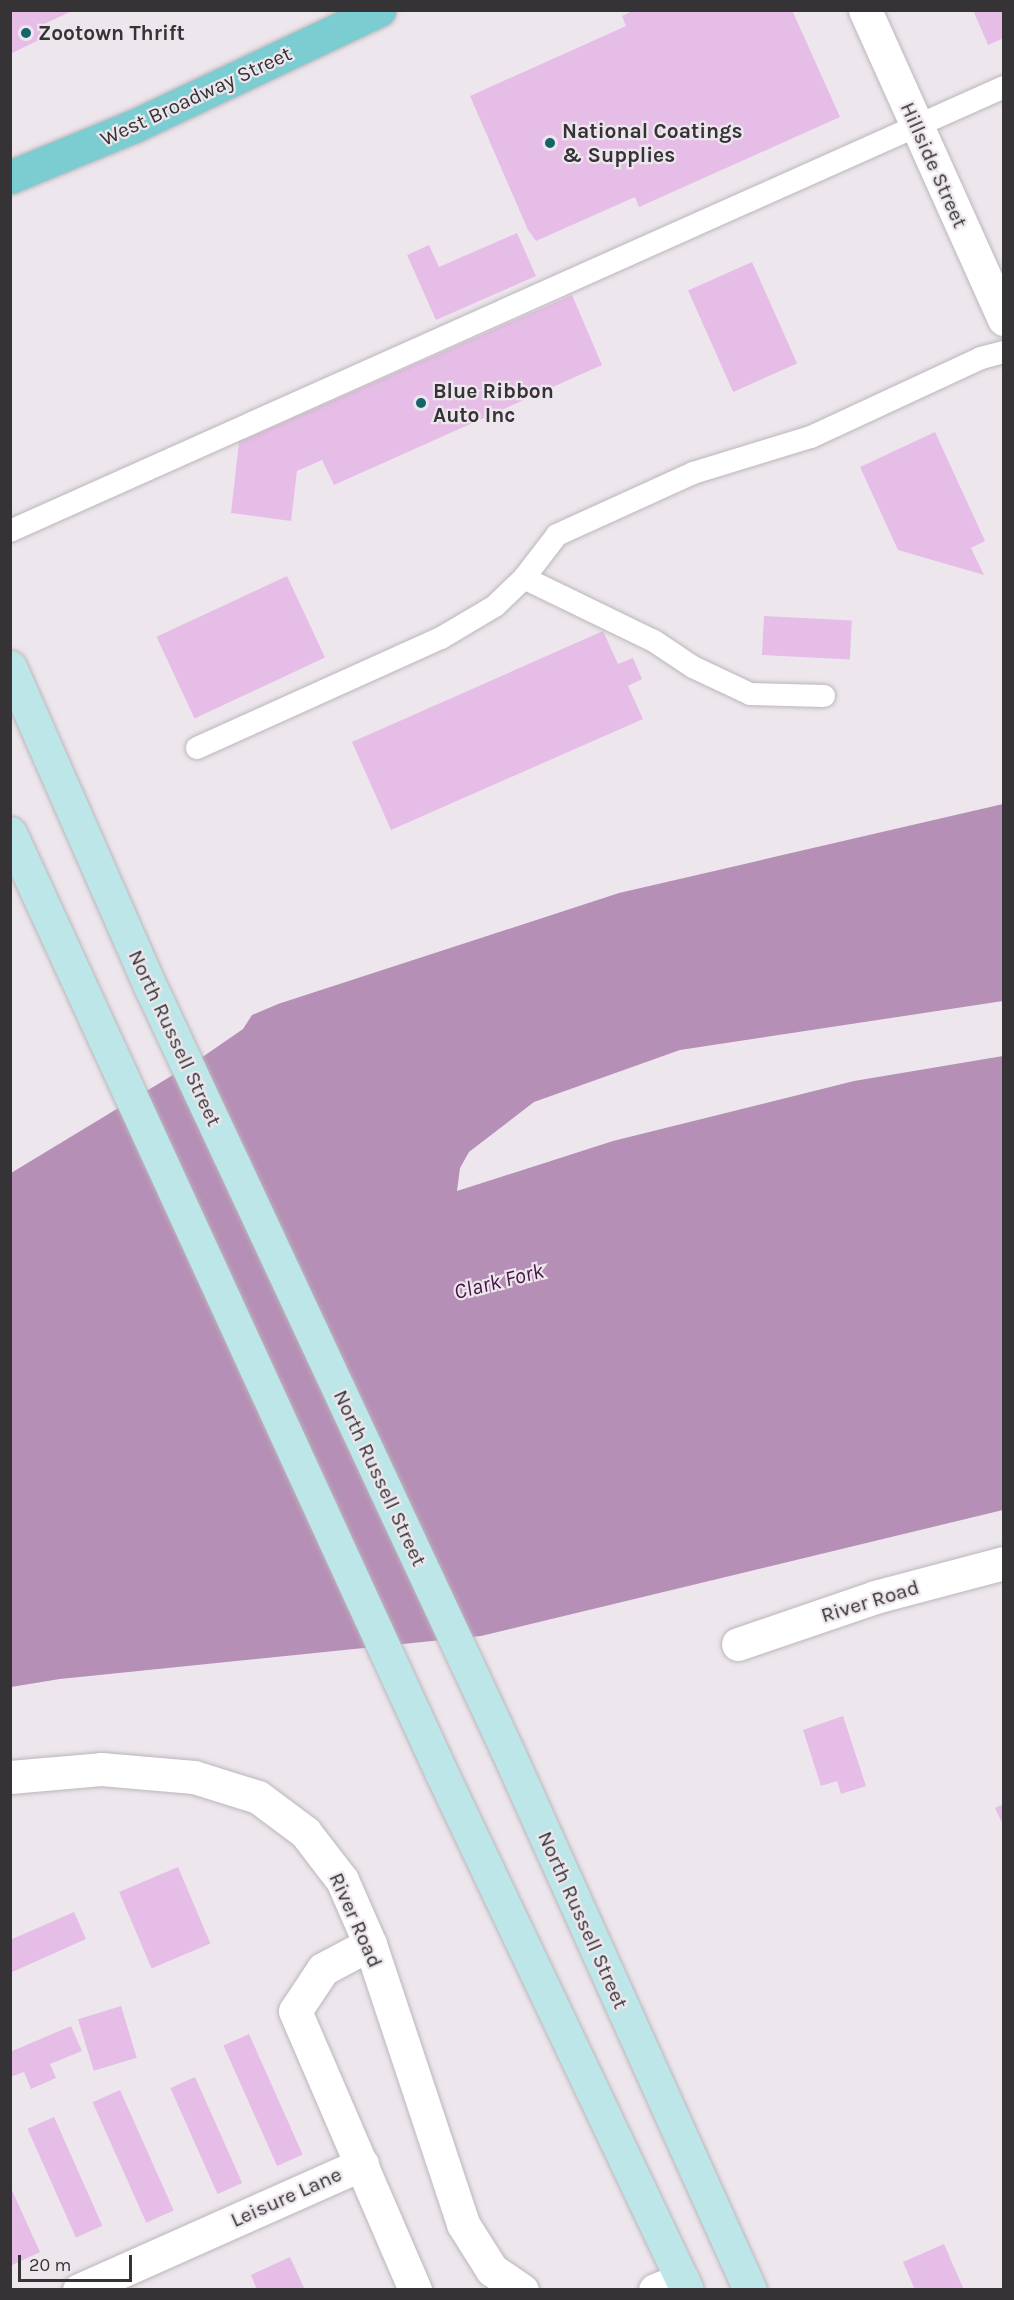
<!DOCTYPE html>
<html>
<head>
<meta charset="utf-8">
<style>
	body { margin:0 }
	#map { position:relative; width:1014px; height:2300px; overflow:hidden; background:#ede7ed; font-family:Karla,sans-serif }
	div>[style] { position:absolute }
	.water>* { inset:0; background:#b68fb7 }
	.building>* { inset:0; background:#e6bde6; transform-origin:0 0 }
	.roads { filter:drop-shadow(0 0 2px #bbb6bb) drop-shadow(0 0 2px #bbb6bb) }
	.service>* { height:22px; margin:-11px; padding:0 11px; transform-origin:11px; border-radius:11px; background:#fff }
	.minor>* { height:33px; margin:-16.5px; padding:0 16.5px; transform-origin:16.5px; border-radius:16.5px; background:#fff }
	.tertiary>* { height:33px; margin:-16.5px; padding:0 16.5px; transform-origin:16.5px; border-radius:16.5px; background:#fff }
	.secondary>* { height:33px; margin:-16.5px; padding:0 16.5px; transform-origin:16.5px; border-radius:16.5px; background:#bde6e8 }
	.primary>* { height:33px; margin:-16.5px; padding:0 16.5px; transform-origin:16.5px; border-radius:16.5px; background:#7bcdd2 }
	.dots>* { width:16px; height:16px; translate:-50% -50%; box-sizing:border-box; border:3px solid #ede7ed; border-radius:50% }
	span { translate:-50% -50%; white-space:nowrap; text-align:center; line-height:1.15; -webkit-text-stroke:4.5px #ede7ed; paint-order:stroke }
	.poi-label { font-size:21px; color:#363336; font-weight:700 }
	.left { translate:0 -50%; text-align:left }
	.street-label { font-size:21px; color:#363336 }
	.water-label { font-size:22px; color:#441446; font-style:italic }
	.frame { position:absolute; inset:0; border:12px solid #363336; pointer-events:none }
	.scale { position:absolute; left:18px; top:2255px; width:114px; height:27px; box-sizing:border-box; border:3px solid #363336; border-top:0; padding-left:8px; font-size:18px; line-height:21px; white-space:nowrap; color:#363336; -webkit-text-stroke:4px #ede7ed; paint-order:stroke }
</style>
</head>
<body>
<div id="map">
	<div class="water">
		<div style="clip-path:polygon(1003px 804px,1003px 1001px,680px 1050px,534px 1102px,469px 1152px,460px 1168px,457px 1191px,613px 1141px,854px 1081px,1003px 1056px,1003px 1510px,481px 1636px,60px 1679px,11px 1687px,11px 1173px,201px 1058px,243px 1029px,252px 1015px,278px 1004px,619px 893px)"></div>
	</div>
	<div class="building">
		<div style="clip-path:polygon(10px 10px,74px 10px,38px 27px,43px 38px,10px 54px)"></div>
		<div style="clip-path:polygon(634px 10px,792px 10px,840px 117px,639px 207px,635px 197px,536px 241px,528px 230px,470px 96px,626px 26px,622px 16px)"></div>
		<div style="clip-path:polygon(973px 10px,1004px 10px,1004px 38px,988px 45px)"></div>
		<div style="clip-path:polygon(517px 233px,536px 276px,436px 320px,407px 255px,429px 245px,439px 267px)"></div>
		<div style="left:752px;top:262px;width:111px;height:70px;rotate:66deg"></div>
		<div style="clip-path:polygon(572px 295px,602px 365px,334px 485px,322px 460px,297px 471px,291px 521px,231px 513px,239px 442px)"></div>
		<div style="clip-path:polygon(935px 432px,985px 541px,971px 548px,984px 575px,898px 550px,860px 467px)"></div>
		<div style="left:287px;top:576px;width:90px;height:144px;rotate:65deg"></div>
		<div style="left:764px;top:616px;width:88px;height:39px;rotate:3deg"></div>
		<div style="clip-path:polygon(603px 631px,618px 664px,633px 658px,642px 679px,628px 686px,643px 719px,391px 830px,352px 742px)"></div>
		<div style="clip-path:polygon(843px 1716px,866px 1786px,841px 1794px,837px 1781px,821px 1786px,803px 1730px)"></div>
		<div style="clip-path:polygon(1004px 1804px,1004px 1827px,995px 1808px)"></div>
		<div style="left:178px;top:1867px;width:83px;height:64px;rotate:67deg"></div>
		<div style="clip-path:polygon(74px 1912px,86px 1939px,10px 1973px,10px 1940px)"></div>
		<div style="left:121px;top:2006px;width:54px;height:45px;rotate:73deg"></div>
		<div style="clip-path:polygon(71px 2026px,82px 2051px,50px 2064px,56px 2078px,31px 2089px,24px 2072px,10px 2077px,10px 2052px)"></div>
		<div style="left:249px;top:2034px;width:132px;height:28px;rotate:66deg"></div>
		<div style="left:195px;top:2077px;width:116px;height:27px;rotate:66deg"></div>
		<div style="left:120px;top:2090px;width:132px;height:30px;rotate:66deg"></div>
		<div style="left:54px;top:2117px;width:119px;height:29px;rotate:66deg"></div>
		<div style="clip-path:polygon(10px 2186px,40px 2252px,10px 2266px)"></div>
		<div style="clip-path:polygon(944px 2244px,964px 2290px,915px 2290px,903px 2262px)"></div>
		<div style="clip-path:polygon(290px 2257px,305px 2290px,257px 2290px,251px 2275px)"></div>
	</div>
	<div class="roads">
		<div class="service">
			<div style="left:10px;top:531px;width:1089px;rotate:-24.07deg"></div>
			<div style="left:524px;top:578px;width:144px;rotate:25.9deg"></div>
			<div style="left:654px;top:641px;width:47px;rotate:33.7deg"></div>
			<div style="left:693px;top:667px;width:63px;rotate:25.3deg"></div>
			<div style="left:750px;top:694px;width:74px;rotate:1.5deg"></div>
			<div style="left:197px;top:748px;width:268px;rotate:-24.3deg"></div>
			<div style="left:441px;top:638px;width:63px;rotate:-30.7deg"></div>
			<div style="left:495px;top:606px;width:40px;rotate:-44deg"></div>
			<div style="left:524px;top:578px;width:54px;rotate:-52.5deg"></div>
			<div style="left:557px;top:535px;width:149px;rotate:-24.5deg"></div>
			<div style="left:693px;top:473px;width:123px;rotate:-17deg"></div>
			<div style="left:811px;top:437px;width:187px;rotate:-24.9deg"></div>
			<div style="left:981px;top:358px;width:24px;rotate:-15deg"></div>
		</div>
		<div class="minor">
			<div style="left:865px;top:10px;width:339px;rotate:65.8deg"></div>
			<div style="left:738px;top:1644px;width:145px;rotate:-18.9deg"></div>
			<div style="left:875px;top:1597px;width:133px;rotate:-14.8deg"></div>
			<div style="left:370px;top:1944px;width:53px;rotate:152deg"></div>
			<div style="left:323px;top:1969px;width:50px;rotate:123.7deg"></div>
			<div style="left:295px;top:2011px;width:304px;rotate:66.7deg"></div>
			<div style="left:79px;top:2290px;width:310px;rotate:-24deg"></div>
		</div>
		<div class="tertiary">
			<div style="left:10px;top:1777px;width:91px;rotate:-5deg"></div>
			<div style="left:101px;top:1769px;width:93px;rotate:4.9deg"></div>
			<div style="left:194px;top:1777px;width:67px;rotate:17.4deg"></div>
			<div style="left:258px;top:1797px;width:59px;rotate:36.7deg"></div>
			<div style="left:305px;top:1832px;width:61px;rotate:52.4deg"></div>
			<div style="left:342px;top:1880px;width:70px;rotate:66.4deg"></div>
			<div style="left:370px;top:1944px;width:295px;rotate:71.6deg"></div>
			<div style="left:463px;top:2224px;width:54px;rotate:57.8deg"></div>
			<div style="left:492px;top:2270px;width:36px;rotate:34deg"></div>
			<div style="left:655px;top:2290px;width:29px;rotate:-22deg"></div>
		</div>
		<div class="secondary">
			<div style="left:10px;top:667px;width:353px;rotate:66.3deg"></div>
			<div style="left:152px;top:990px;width:839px;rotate:64.96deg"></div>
			<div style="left:507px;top:1750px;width:592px;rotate:65.77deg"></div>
			<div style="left:10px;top:833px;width:1033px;rotate:65.34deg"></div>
			<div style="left:441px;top:1772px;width:573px;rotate:64.6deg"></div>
		</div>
		<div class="primary">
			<div style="left:10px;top:177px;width:134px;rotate:-22.4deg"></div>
			<div style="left:134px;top:126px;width:271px;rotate:-25.3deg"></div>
		</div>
	</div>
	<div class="dots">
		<div style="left:26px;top:33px;background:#156469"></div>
		<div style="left:550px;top:143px;background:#156469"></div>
		<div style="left:421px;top:403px;background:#156469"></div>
	</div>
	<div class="poi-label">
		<span class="left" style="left:38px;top:33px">Zootown Thrift</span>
		<span class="left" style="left:562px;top:143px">National Coatings<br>&amp; Supplies</span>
		<span class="left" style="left:433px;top:403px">Blue Ribbon<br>Auto Inc</span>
	</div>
	<div class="street-label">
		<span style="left:196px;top:96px;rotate:-25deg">West Broadway Street</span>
		<span style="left:934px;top:165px;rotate:66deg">Hillside Street</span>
		<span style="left:175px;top:1038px;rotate:65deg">North Russell Street</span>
		<span style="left:380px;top:1478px;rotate:65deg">North Russell Street</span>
		<span style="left:870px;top:1601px;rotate:-17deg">River Road</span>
		<span style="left:356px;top:1920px;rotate:66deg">River Road</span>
		<span style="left:583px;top:1920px;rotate:66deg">North Russell Street</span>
		<span style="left:286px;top:2197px;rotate:-24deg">Leisure Lane</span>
	</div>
	<div class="water-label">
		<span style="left:499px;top:1282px;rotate:-14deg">Clark Fork</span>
	</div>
	<div class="frame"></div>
	<div class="scale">20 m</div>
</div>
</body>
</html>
